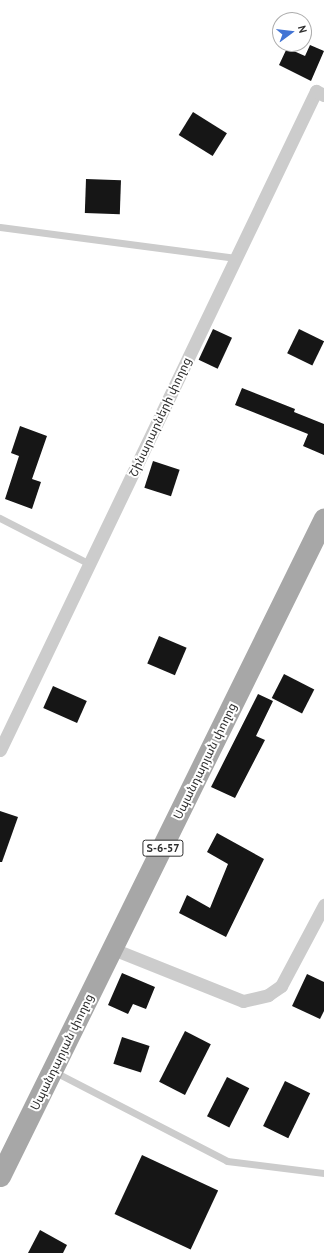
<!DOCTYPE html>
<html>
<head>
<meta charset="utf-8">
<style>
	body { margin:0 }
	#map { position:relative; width:324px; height:1253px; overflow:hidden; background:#fff; font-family:"PT Sans","Noto Sans Armenian",sans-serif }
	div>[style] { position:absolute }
	.building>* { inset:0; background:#161616; transform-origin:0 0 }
	.lane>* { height:7px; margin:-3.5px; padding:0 3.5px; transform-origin:3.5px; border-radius:3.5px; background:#ccc }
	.street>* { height:13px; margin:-6.5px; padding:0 6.5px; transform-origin:6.5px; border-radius:6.5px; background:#ccc }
	.primary>* { height:21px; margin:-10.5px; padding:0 10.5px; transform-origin:10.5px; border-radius:10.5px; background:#a7a7a7 }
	span { translate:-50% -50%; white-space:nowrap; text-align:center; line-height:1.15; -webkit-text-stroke:4px #fff; paint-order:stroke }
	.shield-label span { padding:1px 3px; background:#fff; border:1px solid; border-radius:3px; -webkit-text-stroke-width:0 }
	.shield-label { font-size:11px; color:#2f2f2f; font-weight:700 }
	.street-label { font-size:12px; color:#2f2f2f }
	.north { position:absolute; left:272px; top:12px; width:40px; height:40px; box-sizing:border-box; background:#fff; border:1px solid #acacac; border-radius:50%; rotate:75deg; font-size:11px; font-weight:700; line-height:16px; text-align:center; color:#2f2f2f }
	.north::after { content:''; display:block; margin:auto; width:14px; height:18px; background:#4274d4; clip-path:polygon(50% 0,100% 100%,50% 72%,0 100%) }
</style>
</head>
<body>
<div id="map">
	<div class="building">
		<div style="clip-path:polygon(310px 45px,324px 51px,311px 81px,279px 65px,287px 48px,305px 56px)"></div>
		<div style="left:193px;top:112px;width:40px;height:27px;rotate:32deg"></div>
		<div style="left:86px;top:179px;width:35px;height:34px;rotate:2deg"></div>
		<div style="left:213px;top:329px;width:21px;height:34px;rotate:25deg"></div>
		<div style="left:299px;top:329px;width:28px;height:27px;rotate:26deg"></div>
		<div style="clip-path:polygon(242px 388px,295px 409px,294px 412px,324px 424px,324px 455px,303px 446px,308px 434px,235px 405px)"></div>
		<div style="clip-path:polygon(20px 426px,47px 436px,32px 479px,41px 482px,32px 509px,5px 499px,19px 456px,11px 453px)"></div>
		<div style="left:153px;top:461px;width:28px;height:28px;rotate:18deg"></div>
		<div style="left:159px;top:636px;width:30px;height:30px;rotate:23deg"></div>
		<div style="left:284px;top:674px;width:34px;height:27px;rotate:27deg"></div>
		<div style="left:53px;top:686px;width:37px;height:24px;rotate:24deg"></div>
		<div style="clip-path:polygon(258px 694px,273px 701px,256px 736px,265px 740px,235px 798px,211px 787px)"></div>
		<div style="clip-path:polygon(0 811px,18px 817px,2px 862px,0 862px)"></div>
		<div style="clip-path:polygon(217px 833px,264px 859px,226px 937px,179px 913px,187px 895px,210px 908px,228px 864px,207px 852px)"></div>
		<div style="clip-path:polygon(122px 973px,155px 987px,146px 1009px,133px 1004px,128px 1014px,108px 1005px)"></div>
		<div style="clip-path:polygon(307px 974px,324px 982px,324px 1011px,320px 1019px,292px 1006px)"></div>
		<div style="left:185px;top:1031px;width:29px;height:57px;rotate:27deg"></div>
		<div style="left:122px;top:1037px;width:29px;height:28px;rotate:18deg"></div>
		<div style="left:227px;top:1077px;width:25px;height:44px;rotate:27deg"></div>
		<div style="left:285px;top:1081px;width:28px;height:50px;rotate:26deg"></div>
		<div style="left:142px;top:1155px;width:84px;height:65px;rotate:25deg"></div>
		<div style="clip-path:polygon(40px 1230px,67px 1245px,63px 1253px,28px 1253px)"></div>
	</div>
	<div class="lane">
		<div style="left:0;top:227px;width:238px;rotate:7.5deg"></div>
		<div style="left:0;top:518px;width:101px;rotate:27.1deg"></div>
		<div style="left:53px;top:1071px;width:196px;rotate:27.3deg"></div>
		<div style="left:227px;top:1161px;width:98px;rotate:7.1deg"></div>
	</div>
	<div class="street">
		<div style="left:0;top:750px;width:731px;rotate:-64.38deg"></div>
		<div style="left:316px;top:91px;width:9px;rotate:27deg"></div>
		<div style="left:113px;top:949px;width:140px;rotate:21.8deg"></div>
		<div style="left:243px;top:1001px;width:26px;rotate:-13deg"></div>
		<div style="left:268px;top:995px;width:16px;rotate:-35deg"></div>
		<div style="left:281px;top:986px;width:92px;rotate:-62deg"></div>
	</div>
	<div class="primary">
		<div style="left:0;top:1176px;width:733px;rotate:-63.78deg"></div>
	</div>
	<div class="shield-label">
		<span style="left:163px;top:848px">Տ-6-57</span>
	</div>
	<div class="street-label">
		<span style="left:160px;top:417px;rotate:-65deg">Շինարարների փողոց</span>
		<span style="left:205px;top:761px;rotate:-64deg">Սպանդարյան փողոց</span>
		<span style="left:62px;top:1052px;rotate:-64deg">Սպանդարյան փողոց</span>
	</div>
	<div class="north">N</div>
</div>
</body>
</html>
